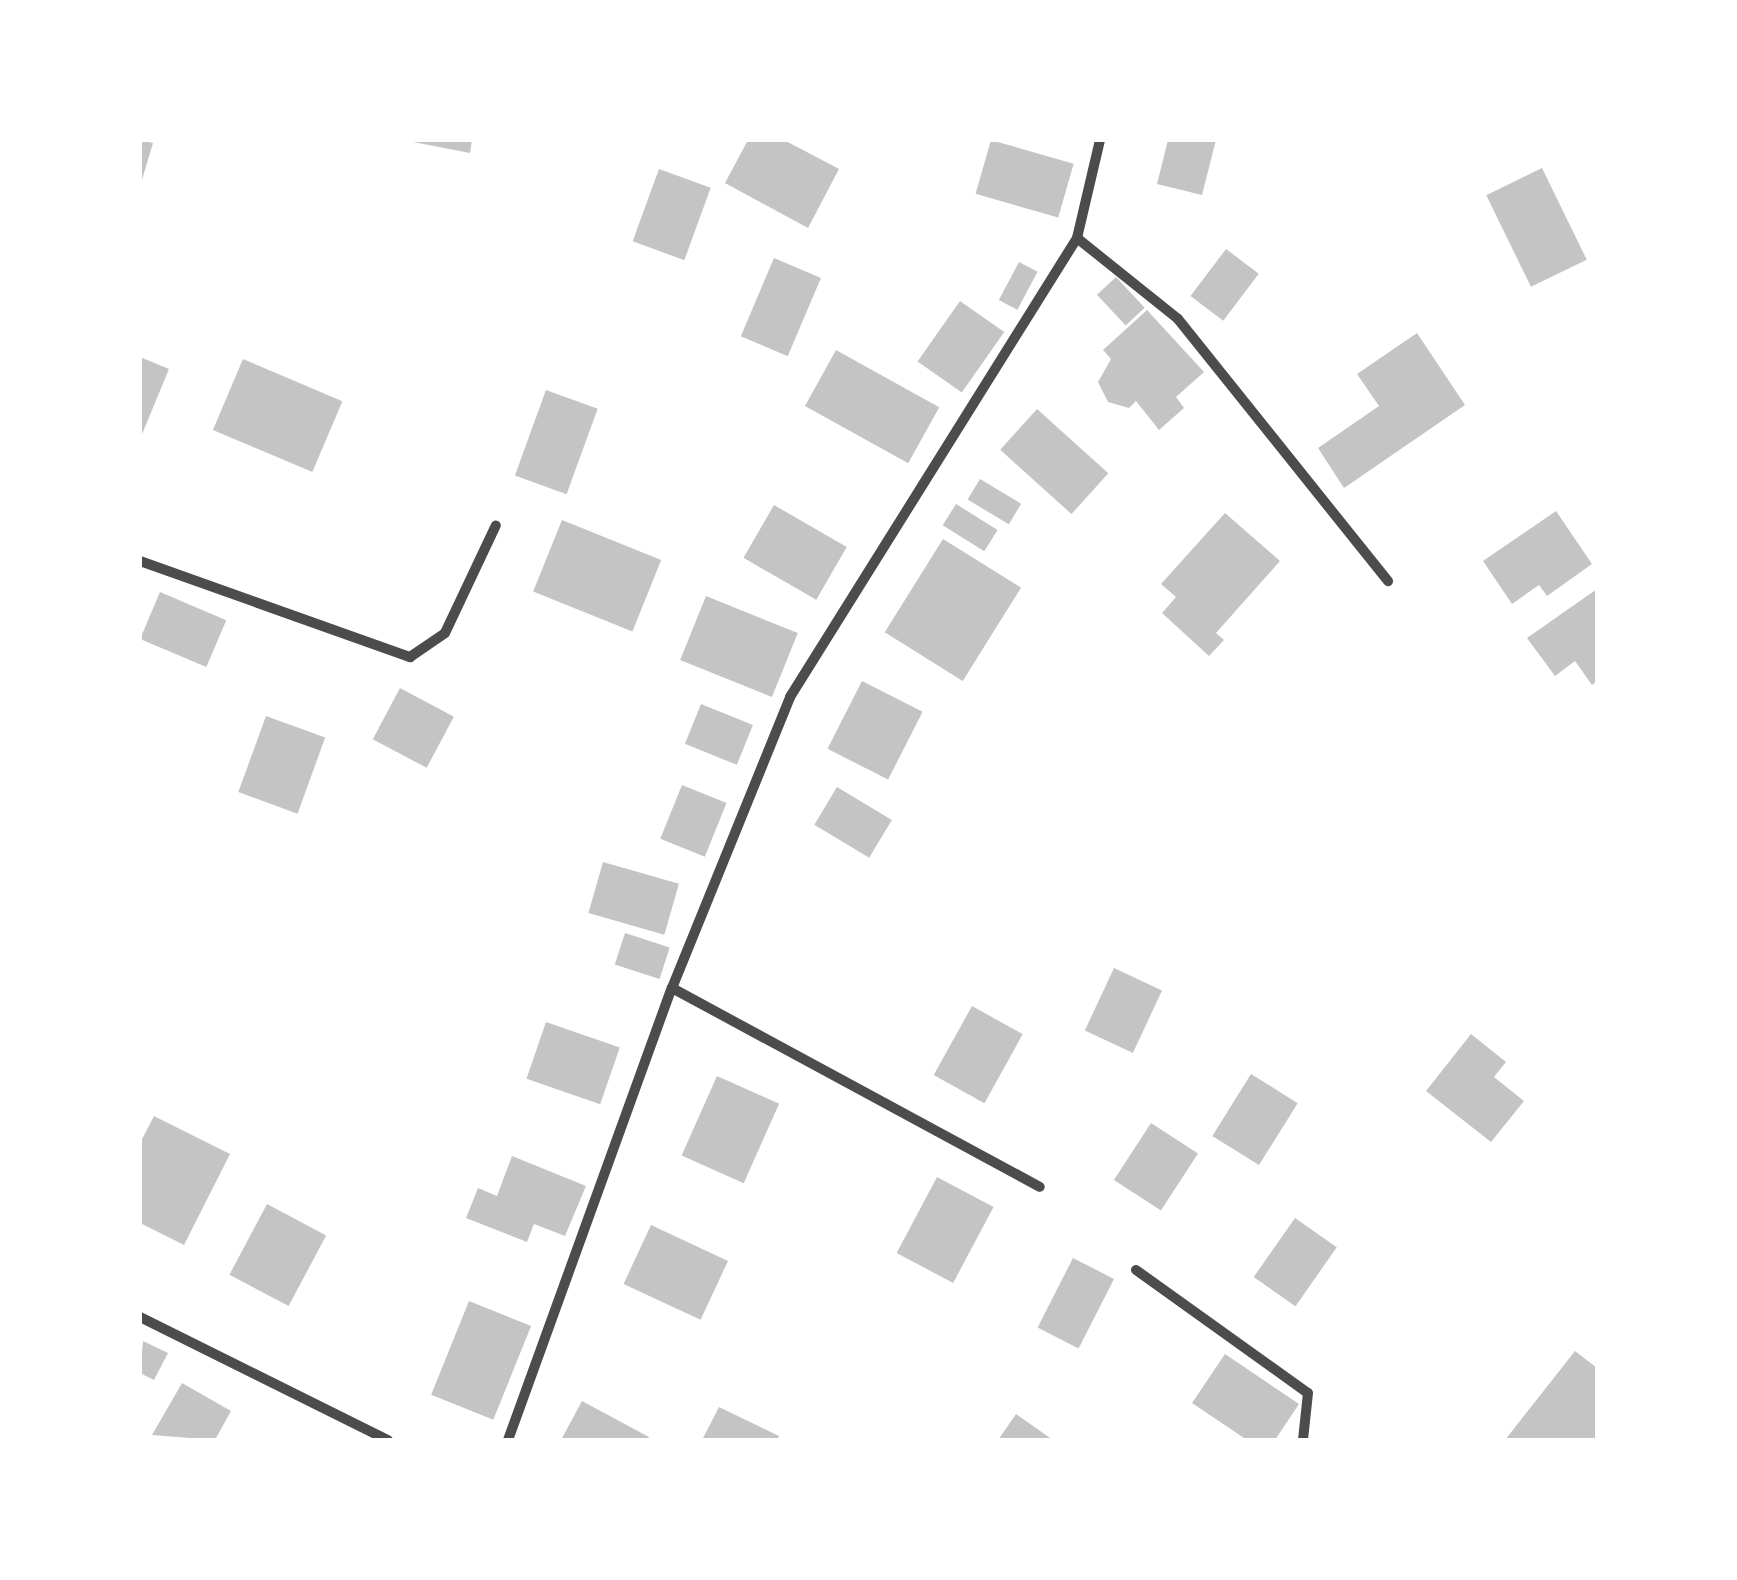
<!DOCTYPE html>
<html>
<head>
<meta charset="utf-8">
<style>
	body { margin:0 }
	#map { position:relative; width:1737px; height:1580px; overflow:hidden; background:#fff; font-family:"Roboto Condensed",sans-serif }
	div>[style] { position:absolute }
	.building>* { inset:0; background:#c4c4c4; transform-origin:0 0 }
	.minor>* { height:10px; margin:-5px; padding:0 5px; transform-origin:5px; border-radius:5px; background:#4c4c4c }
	span { translate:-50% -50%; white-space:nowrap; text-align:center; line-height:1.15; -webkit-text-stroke:10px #fff; paint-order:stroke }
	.frame { position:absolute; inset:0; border:142px solid #fff; pointer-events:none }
</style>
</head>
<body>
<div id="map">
	<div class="building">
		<div style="clip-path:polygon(140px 140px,153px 143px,141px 183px,140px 183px)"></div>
		<div style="clip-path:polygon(403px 140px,472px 140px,470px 153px)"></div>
		<div style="clip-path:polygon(748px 140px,784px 140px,839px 169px,808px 228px,725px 183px)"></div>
		<div style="left:991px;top:140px;width:86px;height:56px;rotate:16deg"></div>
		<div style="clip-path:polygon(1168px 140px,1216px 140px,1202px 195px,1157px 184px)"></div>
		<div style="left:1542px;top:168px;width:102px;height:62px;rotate:64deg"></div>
		<div style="left:659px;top:169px;width:55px;height:77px;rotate:20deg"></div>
		<div style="left:1226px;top:249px;width:41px;height:59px;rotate:37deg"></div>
		<div style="left:774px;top:258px;width:51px;height:85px;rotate:23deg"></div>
		<div style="left:1019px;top:262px;width:21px;height:43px;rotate:28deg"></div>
		<div style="left:1116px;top:277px;width:42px;height:26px;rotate:47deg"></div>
		<div style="left:960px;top:301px;width:54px;height:74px;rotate:35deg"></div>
		<div style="clip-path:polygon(1147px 310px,1204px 372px,1176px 397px,1184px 408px,1159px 430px,1136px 401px,1129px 408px,1108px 402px,1098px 382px,1111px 359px,1103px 350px)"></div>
		<div style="clip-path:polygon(1417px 333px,1465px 405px,1344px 488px,1318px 448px,1379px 406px,1357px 374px)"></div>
		<div style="left:836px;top:350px;width:118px;height:64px;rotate:29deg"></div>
		<div style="clip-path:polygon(140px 357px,169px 369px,140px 439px)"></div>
		<div style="left:243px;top:359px;width:108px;height:77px;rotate:23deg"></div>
		<div style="left:546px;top:390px;width:55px;height:91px;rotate:20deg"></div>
		<div style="left:1037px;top:409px;width:96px;height:55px;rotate:42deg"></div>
		<div style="left:980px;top:479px;width:48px;height:24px;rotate:31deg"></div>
		<div style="left:956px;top:504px;width:49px;height:25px;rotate:32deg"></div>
		<div style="left:774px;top:505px;width:84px;height:61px;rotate:30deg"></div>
		<div style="clip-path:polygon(1556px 511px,1592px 564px,1547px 596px,1539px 585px,1512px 604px,1483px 561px)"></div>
		<div style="clip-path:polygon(1225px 513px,1280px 561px,1216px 633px,1224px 640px,1209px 656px,1162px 613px,1176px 597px,1161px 584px)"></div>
		<div style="left:562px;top:520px;width:107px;height:77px;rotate:22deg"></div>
		<div style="left:943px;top:539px;width:92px;height:110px;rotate:32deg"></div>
		<div style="clip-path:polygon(1597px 589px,1597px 681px,1592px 685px,1575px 661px,1555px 676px,1527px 638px)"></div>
		<div style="left:160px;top:592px;width:72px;height:51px;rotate:23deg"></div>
		<div style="left:706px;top:596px;width:99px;height:69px;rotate:22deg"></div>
		<div style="left:862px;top:681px;width:68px;height:76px;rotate:27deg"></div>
		<div style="left:400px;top:688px;width:61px;height:58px;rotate:28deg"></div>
		<div style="left:701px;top:704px;width:56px;height:43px;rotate:22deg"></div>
		<div style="left:266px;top:716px;width:63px;height:81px;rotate:20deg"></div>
		<div style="left:682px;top:785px;width:48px;height:58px;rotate:22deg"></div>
		<div style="left:837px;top:787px;width:64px;height:44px;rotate:31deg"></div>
		<div style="left:603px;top:862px;width:79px;height:53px;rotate:16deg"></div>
		<div style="left:625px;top:933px;width:47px;height:33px;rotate:18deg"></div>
		<div style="left:1114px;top:968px;width:53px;height:69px;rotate:25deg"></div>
		<div style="left:972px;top:1006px;width:58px;height:79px;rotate:29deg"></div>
		<div style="left:546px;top:1022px;width:78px;height:60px;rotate:19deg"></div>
		<div style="clip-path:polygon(1471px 1034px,1506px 1062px,1494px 1077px,1524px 1101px,1491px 1142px,1426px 1091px)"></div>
		<div style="left:1251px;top:1074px;width:55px;height:73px;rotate:32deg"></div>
		<div style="left:717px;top:1076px;width:68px;height:87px;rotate:24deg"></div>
		<div style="clip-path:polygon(154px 1116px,230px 1154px,184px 1245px,140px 1223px,140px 1143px)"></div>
		<div style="left:1151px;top:1123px;width:56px;height:68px;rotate:33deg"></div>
		<div style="clip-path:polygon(512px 1156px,586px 1186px,565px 1236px,534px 1224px,527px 1242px,466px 1218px,478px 1188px,497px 1196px)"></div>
		<div style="left:937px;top:1177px;width:64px;height:86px;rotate:28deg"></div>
		<div style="left:267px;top:1204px;width:67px;height:80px;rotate:28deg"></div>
		<div style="left:1295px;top:1218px;width:51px;height:72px;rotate:35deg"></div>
		<div style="left:651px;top:1225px;width:85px;height:65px;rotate:25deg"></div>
		<div style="left:1073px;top:1258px;width:46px;height:78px;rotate:27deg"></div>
		<div style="left:469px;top:1301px;width:67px;height:101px;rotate:22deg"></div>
		<div style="clip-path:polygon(143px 1341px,168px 1353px,154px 1380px,140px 1373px)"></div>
		<div style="clip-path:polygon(1575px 1351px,1597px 1368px,1597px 1440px,1505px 1440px)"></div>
		<div style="clip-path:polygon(1225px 1354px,1299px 1404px,1275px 1440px,1247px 1440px,1192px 1403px)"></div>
		<div style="clip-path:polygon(182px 1383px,231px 1411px,215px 1440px,152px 1435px)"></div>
		<div style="clip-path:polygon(582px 1401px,649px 1437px,647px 1440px,561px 1440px)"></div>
		<div style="clip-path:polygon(719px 1407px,779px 1436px,778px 1440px,702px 1440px)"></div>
		<div style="clip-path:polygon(1016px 1414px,1053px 1440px,998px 1440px)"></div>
	</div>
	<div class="minor">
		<div style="left:1100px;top:140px;width:101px;rotate:103.2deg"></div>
		<div style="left:1077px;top:238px;width:129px;rotate:38.7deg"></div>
		<div style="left:1178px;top:319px;width:336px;rotate:51.3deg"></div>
		<div style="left:140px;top:561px;width:287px;rotate:19.6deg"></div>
		<div style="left:410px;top:657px;width:42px;rotate:-34.4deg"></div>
		<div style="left:445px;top:633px;width:119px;rotate:-64.7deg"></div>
		<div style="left:672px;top:988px;width:418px;rotate:28.4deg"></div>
		<div style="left:1136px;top:1270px;width:211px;rotate:35.6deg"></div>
		<div style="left:1308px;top:1393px;width:47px;rotate:96.1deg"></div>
		<div style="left:140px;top:1317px;width:277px;rotate:26.4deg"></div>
		<div style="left:508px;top:1440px;width:481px;rotate:-70.1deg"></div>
		<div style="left:672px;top:988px;width:314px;rotate:-67.9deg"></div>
		<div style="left:790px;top:697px;width:541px;rotate:-57.98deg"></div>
	</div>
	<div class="frame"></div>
</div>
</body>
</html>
